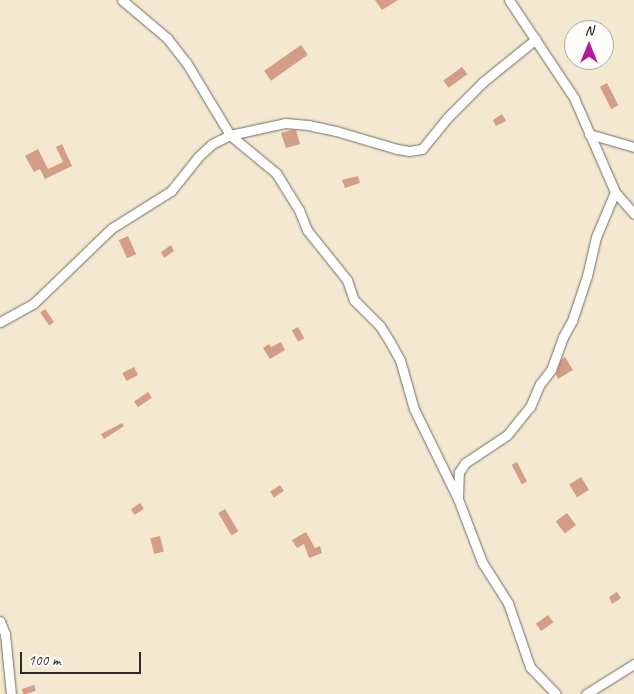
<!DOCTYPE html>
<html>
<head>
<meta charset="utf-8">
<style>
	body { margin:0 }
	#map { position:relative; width:634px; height:694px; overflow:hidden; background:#f4e8d0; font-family:Caveat,sans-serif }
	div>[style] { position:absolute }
	.building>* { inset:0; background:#d49d87; transform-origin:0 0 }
	.roads { filter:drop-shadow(0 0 1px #716d65) drop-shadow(0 0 1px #716d65) }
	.street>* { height:9px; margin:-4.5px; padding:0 4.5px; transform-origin:4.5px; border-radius:4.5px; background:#fff }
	span { translate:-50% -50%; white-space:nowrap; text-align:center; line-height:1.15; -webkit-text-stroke:4px #fdfcf7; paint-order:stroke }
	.north { position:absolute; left:564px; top:20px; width:50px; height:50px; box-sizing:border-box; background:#fdfcf7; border:1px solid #a9a8a5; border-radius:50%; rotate:0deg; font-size:14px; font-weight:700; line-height:20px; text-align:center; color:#2b2b2b }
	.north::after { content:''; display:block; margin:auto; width:18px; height:22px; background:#b5179e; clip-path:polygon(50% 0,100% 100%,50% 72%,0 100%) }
	.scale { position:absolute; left:20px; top:652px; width:121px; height:22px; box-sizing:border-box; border:2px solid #2b2b2b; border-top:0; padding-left:6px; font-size:15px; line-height:18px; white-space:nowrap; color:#2b2b2b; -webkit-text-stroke:4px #fdfcf7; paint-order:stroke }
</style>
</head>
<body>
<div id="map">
	<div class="building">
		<div style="clip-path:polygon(375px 0,398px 0,382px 10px)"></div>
		<div style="left:301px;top:45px;width:12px;height:45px;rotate:55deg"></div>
		<div style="left:462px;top:67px;width:9px;height:23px;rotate:54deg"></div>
		<div style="left:607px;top:83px;width:25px;height:8px;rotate:63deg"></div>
		<div style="clip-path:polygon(502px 114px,506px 121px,496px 126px,493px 120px)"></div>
		<div style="clip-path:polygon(292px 130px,296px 130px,300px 144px,286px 148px,281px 133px)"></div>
		<div style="clip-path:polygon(62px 144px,72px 166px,45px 179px,40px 169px,34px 172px,25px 156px,38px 149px,48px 169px,63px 162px,56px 147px)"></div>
		<div style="clip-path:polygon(358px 176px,360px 183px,345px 188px,342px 180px)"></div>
		<div style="left:128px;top:236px;width:20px;height:10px;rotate:66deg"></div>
		<div style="clip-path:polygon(171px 245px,174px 251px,164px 258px,161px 252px)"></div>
		<div style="left:45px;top:309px;width:16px;height:6px;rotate:55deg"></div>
		<div style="left:298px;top:327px;width:13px;height:7px;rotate:61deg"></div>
		<div style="clip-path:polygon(281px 342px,285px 350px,270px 359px,263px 348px,269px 344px,271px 347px)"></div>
		<div style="clip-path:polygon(565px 357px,573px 370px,558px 379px,556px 374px,561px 360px)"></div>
		<div style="left:134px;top:367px;width:9px;height:13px;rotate:63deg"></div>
		<div style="left:148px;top:392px;width:7px;height:17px;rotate:56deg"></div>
		<div style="clip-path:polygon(122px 423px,124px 426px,104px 439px,101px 434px)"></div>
		<div style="left:517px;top:462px;width:22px;height:6px;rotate:63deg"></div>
		<div style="left:581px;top:477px;width:15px;height:14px;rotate:58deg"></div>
		<div style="left:280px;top:485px;width:7px;height:12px;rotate:56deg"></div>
		<div style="left:140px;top:503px;width:7px;height:11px;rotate:56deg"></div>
		<div style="left:225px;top:509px;width:26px;height:8px;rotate:59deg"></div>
		<div style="left:567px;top:513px;width:15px;height:14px;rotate:53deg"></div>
		<div style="clip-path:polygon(306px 532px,315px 548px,320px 546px,322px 553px,309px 558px,304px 544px,297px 548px,292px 540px)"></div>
		<div style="left:160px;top:536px;width:16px;height:10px;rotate:76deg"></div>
		<div style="clip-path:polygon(617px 592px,621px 598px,612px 604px,609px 597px)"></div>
		<div style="left:548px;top:615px;width:9px;height:15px;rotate:54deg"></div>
		<div style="left:34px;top:685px;width:6px;height:13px;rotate:72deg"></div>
	</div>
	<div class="roads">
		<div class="street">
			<div style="left:122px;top:0;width:59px;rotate:40.2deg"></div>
			<div style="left:167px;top:38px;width:31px;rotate:52deg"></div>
			<div style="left:186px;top:62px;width:85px;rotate:58.9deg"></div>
			<div style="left:230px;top:135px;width:60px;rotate:39.6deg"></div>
			<div style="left:276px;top:173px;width:44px;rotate:58.1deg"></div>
			<div style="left:299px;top:210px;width:22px;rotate:68deg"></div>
			<div style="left:307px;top:230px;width:64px;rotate:51.3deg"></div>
			<div style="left:347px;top:280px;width:21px;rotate:71deg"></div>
			<div style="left:354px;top:300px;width:37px;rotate:45deg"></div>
			<div style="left:380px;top:326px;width:19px;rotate:58deg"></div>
			<div style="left:390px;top:342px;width:21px;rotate:61deg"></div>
			<div style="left:400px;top:360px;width:51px;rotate:74.1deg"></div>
			<div style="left:414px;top:409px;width:100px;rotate:63.9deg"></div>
			<div style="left:458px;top:499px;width:67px;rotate:69.1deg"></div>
			<div style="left:482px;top:562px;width:49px;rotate:57.6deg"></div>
			<div style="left:508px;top:603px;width:68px;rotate:71deg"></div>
			<div style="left:530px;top:667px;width:37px;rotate:46deg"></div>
			<div style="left:509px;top:0;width:118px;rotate:56.4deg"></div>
			<div style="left:574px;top:98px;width:103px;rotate:66.4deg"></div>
			<div style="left:615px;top:192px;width:29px;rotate:49deg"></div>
			<div style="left:589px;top:134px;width:47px;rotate:16.1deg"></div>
			<div style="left:0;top:322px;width:39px;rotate:-29deg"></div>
			<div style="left:34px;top:303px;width:108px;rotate:-43.9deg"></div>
			<div style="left:112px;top:228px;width:70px;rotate:-32.1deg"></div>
			<div style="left:171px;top:191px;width:43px;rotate:-51.5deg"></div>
			<div style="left:198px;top:157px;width:19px;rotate:-43deg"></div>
			<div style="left:212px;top:144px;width:20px;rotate:-27deg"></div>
			<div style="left:230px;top:135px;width:56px;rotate:-12.3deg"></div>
			<div style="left:285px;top:123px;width:23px;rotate:5deg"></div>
			<div style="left:308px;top:125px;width:29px;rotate:12deg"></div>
			<div style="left:336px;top:131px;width:64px;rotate:16.4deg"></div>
			<div style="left:397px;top:149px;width:12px;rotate:9deg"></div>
			<div style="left:409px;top:151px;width:13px;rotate:-9deg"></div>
			<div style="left:422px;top:149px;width:40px;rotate:-51deg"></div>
			<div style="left:447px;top:118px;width:51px;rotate:-45deg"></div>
			<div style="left:483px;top:82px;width:68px;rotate:-39.1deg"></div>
			<div style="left:458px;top:497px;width:25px;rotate:-88deg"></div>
			<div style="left:459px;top:472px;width:11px;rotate:-56deg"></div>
			<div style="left:465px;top:463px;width:50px;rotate:-33.7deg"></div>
			<div style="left:507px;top:435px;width:36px;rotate:-51deg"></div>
			<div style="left:530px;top:407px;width:25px;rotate:-67deg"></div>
			<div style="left:540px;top:384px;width:18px;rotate:-52deg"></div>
			<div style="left:551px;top:370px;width:35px;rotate:-70deg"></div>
			<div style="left:563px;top:337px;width:18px;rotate:-61deg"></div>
			<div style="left:572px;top:321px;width:47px;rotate:-71.6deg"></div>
			<div style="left:587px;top:276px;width:40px;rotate:-77deg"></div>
			<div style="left:596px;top:237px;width:49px;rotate:-67.1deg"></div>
			<div style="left:0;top:621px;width:14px;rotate:69deg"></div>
			<div style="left:5px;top:634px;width:60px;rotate:84.3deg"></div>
			<div style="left:586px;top:694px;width:57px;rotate:-32deg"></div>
		</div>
	</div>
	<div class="north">N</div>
	<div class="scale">100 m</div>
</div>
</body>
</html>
